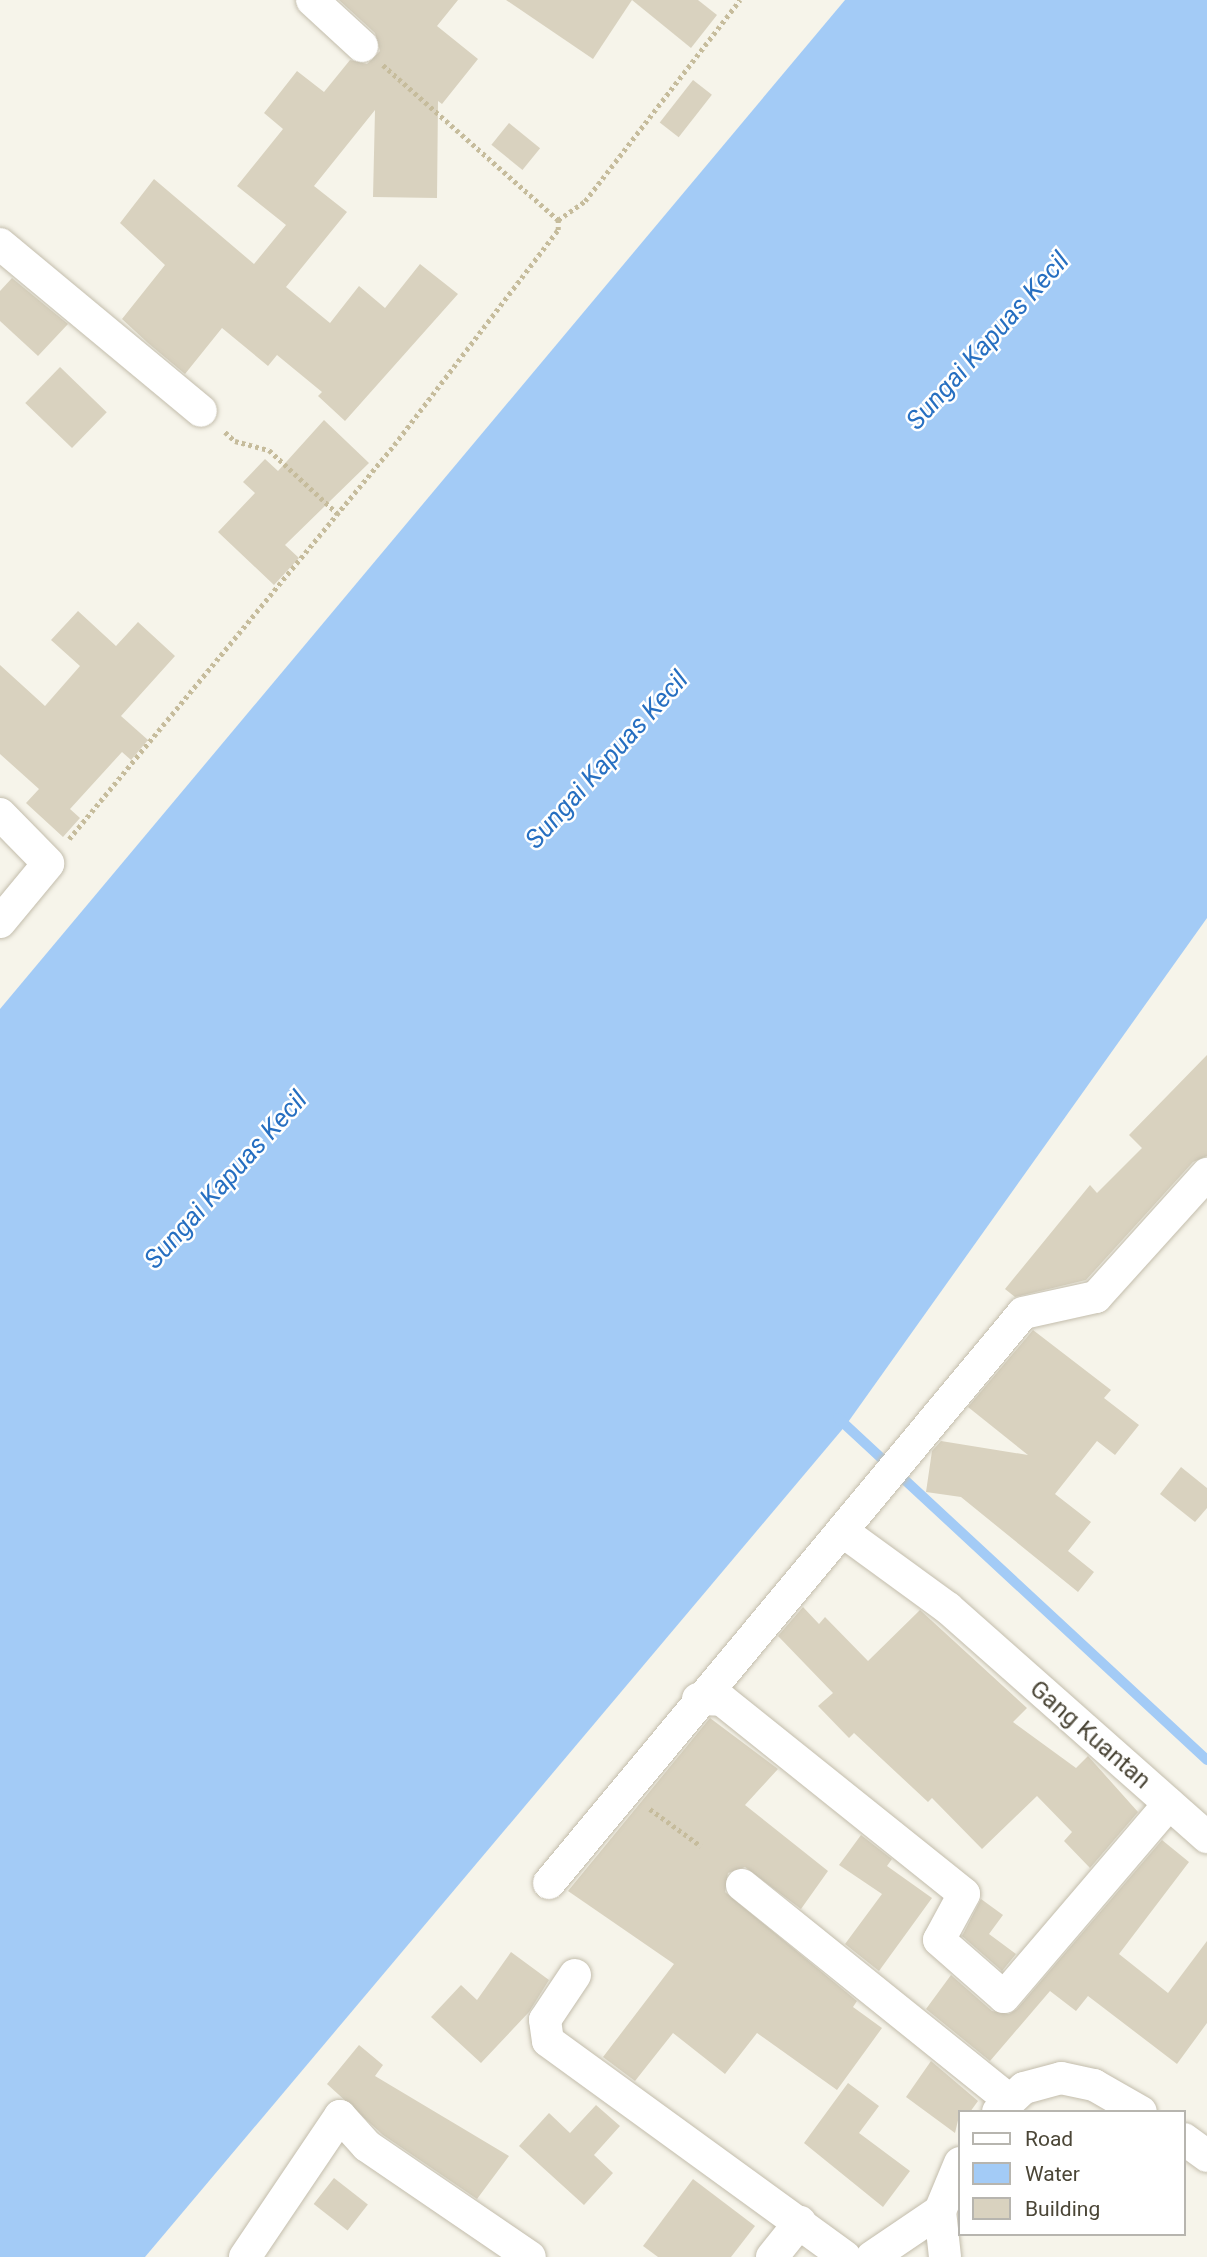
<!DOCTYPE html>
<html>
<head>
<meta charset="utf-8">
<style>
	body { margin:0 }
	#map { position:relative; width:1207px; height:2257px; overflow:hidden; background:#f6f4ea; font-family:Roboto,sans-serif }
	div>[style] { position:absolute }
	.water>* { inset:0; background:#a3cbf6 }
	.stream>* { height:10px; margin:-5px; padding:0 5px; transform-origin:5px; border-radius:5px; background:#a3cbf6 }
	.building>* { inset:0; background:#d9d2bf; transform-origin:0 0 }
	.path>* { height:4.5px; margin-top:-2.25px; transform-origin:0; background:repeating-linear-gradient(90deg,#c6bc9c 0 3.5px,transparent 0 7px) }
	.roads { filter:drop-shadow(0 0 2px #c3bdac) drop-shadow(0 0 2px #c3bdac) }
	.minor>* { height:32px; margin:-16px; padding:0 16px; transform-origin:16px; border-radius:16px; background:#fff }
	span { translate:-50% -50%; white-space:nowrap; text-align:center; line-height:1.15; -webkit-text-stroke:5px #fff; paint-order:stroke }
	.street-label { font-size:24px; color:#4b4637 }
	.water-label { font-size:26px; color:#266fc1; font-style:italic }
	.legend { position:absolute; left:958px; top:2110px; width:228px; height:126px; box-sizing:border-box; background:#fff; border:2px solid #b7b5af; margin:0; padding:9px 12px; list-style:none; font-size:21px; color:#4b4637 }
	.legend li { display:flex; align-items:center; gap:14px; height:35px }
	.legend b { width:35px; border:2px solid #b7b5af }
</style>
</head>
<body>
<div id="map">
	<div class="water">
		<div style="clip-path:polygon(845px 0,1207px 0,1207px 918px,846px 1425px,145px 2257px,0 2257px,0 1009px)"></div>
	</div>
	<div class="stream">
		<div style="left:838px;top:1418px;width:503px;rotate:42.83deg"></div>
	</div>
	<div class="building">
		<div style="clip-path:polygon(339px 0,458px 0,437px 26px,478px 59px,442px 104px,438px 101px,437px 198px,373px 197px,375px 110px,314px 186px,347px 212px,286px 287px,330px 323px,359px 286px,385px 308px,420px 264px,458px 294px,345px 421px,318px 396px,322px 392px,277px 355px,268px 366px,222px 328px,185px 374px,148px 343px,122px 319px,165px 265px,120px 223px,154px 179px,254px 264px,286px 225px,237px 186px,283px 129px,264px 113px,297px 71px,324px 92px,350px 60px,367px 64px,380px 51px,375px 33px)"></div>
		<div style="clip-path:polygon(506px 0,632px 0,593px 59px)"></div>
		<div style="clip-path:polygon(632px 0,698px 0,717px 15px,691px 48px)"></div>
		<div style="left:693px;top:80px;width:24px;height:54px;rotate:38deg"></div>
		<div style="left:509px;top:123px;width:40px;height:28px;rotate:39deg"></div>
		<div style="clip-path:polygon(12px 278px,68px 324px,38px 356px,0 321px,0 291px)"></div>
		<div style="left:60px;top:367px;width:65px;height:50px;rotate:44deg"></div>
		<div style="clip-path:polygon(324px 420px,369px 463px,285px 545px,299px 558px,274px 585px,218px 532px,255px 493px,243px 482px,265px 459px,278px 471px)"></div>
		<div style="clip-path:polygon(78px 611px,116px 646px,138px 622px,175px 656px,121px 716px,148px 740px,131px 760px,122px 752px,70px 809px,80px 818px,63px 837px,26px 803px,39px 789px,0 754px,0 665px,45px 706px,80px 666px,51px 640px)"></div>
		<div style="clip-path:polygon(1207px 1055px,1207px 1156px,1193px 1162px,1086px 1280px,1015px 1297px,1005px 1289px,1090px 1185px,1097px 1193px,1142px 1148px,1129px 1135px)"></div>
		<div style="clip-path:polygon(1033px 1330px,1111px 1390px,1104px 1398px,1139px 1425px,1115px 1455px,1097px 1441px,1055px 1494px,1091px 1522px,1068px 1551px,1094px 1572px,1078px 1592px,961px 1497px,926px 1492px,932px 1451px,941px 1441px,1028px 1455px,968px 1407px)"></div>
		<div style="clip-path:polygon(1181px 1467px,1207px 1488px,1207px 1508px,1195px 1522px,1160px 1494px)"></div>
		<div style="clip-path:polygon(803px 1607px,819px 1624px,825px 1617px,868px 1661px,920px 1610px,1027px 1708px,1013px 1722px,1076px 1768px,1088px 1756px,1138px 1812px,1090px 1868px,1064px 1841px,1072px 1832px,1037px 1796px,982px 1849px,932px 1798px,928px 1802px,854px 1733px,849px 1738px,818px 1706px,833px 1693px,778px 1636px)"></div>
		<div style="clip-path:polygon(710px 1718px,778px 1769px,745px 1805px,828px 1871px,801px 1909px,745px 1867px,728px 1873px,725px 1892px,857px 2001px,853px 2007px,882px 2028px,837px 2090px,757px 2033px,725px 2074px,673px 2033px,635px 2081px,603px 2057px,674px 1964px,568px 1891px)"></div>
		<div style="clip-path:polygon(861px 1835px,892px 1859px,887px 1866px,932px 1898px,879px 1971px,845px 1944px,882px 1894px,839px 1865px)"></div>
		<div style="clip-path:polygon(1162px 1840px,1189px 1862px,1119px 1954px,1168px 1993px,1207px 1941px,1207px 2023px,1177px 2064px,1088px 1996px,1076px 2011px,1050px 1991px,990px 2061px,926px 2009px,951px 1975px,992px 2011px,1009px 2014px,1017px 2009px)"></div>
		<div style="clip-path:polygon(981px 1899px,1003px 1915px,989px 1934px,1016px 1954px,1002px 1971px,962px 1936px)"></div>
		<div style="clip-path:polygon(511px 1952px,549px 1980px,529px 2012px,481px 2063px,431px 2017px,461px 1985px,477px 2000px)"></div>
		<div style="clip-path:polygon(359px 2045px,383px 2065px,375px 2076px,509px 2156px,477px 2199px,383px 2135px,327px 2084px)"></div>
		<div style="clip-path:polygon(931px 2061px,978px 2101px,970px 2112px,960px 2112px,955px 2133px,906px 2097px)"></div>
		<div style="clip-path:polygon(848px 2083px,879px 2106px,859px 2133px,910px 2171px,883px 2207px,804px 2143px)"></div>
		<div style="clip-path:polygon(596px 2105px,620px 2126px,594px 2155px,613px 2173px,584px 2205px,519px 2146px,549px 2113px,570px 2133px)"></div>
		<div style="left:334px;top:2178px;width:43px;height:33px;rotate:38deg"></div>
		<div style="clip-path:polygon(693px 2179px,755px 2226px,731px 2257px,658px 2257px,643px 2246px)"></div>
	</div>
	<div class="path">
		<div style="left:383px;top:65px;width:234px;rotate:41.5deg"></div>
		<div style="left:225px;top:432px;width:13px;rotate:42deg"></div>
		<div style="left:235px;top:441px;width:35px;rotate:15deg"></div>
		<div style="left:269px;top:450px;width:94px;rotate:42.8deg"></div>
		<div style="left:69px;top:839px;width:511px;rotate:-50.48deg"></div>
		<div style="left:394px;top:445px;width:270px;rotate:-52.7deg"></div>
		<div style="left:558px;top:230px;width:10px;rotate:-90deg"></div>
		<div style="left:558px;top:220px;width:33px;rotate:-35deg"></div>
		<div style="left:585px;top:201px;width:254px;rotate:-52.4deg"></div>
		<div style="left:650px;top:1809px;width:63px;rotate:36deg"></div>
	</div>
	<div class="roads">
		<div class="minor">
			<div style="left:312px;top:0;width:68px;rotate:42.6deg"></div>
			<div style="left:0;top:244px;width:261px;rotate:39.7deg"></div>
			<div style="left:0;top:814px;width:69px;rotate:45.6deg"></div>
			<div style="left:0;top:922px;width:75px;rotate:-50.4deg"></div>
			<div style="left:845px;top:1533px;width:127px;rotate:36.1deg"></div>
			<div style="left:948px;top:1608px;width:346px;rotate:41.5deg"></div>
			<div style="left:698px;top:1699px;width:24px;rotate:2deg"></div>
			<div style="left:722px;top:1700px;width:310px;rotate:38.7deg"></div>
			<div style="left:964px;top:1894px;width:52px;rotate:118.5deg"></div>
			<div style="left:939px;top:1940px;width:86px;rotate:41.2deg"></div>
			<div style="left:1004px;top:1997px;width:254px;rotate:-49.5deg"></div>
			<div style="left:549px;top:1883px;width:741px;rotate:-50.25deg"></div>
			<div style="left:1023px;top:1313px;width:75px;rotate:-12.4deg"></div>
			<div style="left:1096px;top:1297px;width:166px;rotate:-47.9deg"></div>
			<div style="left:742px;top:1885px;width:341px;rotate:38.8deg"></div>
			<div style="left:575px;top:1975px;width:54px;rotate:123.7deg"></div>
			<div style="left:545px;top:2020px;width:21px;rotate:82deg"></div>
			<div style="left:548px;top:2041px;width:367px;rotate:36deg"></div>
			<div style="left:998px;top:2112px;width:35px;rotate:-43deg"></div>
			<div style="left:1024px;top:2088px;width:38px;rotate:-15deg"></div>
			<div style="left:1061px;top:2078px;width:34px;rotate:12deg"></div>
			<div style="left:1094px;top:2085px;width:54px;rotate:29.9deg"></div>
			<div style="left:1184px;top:2139px;width:29px;rotate:36deg"></div>
			<div style="left:245px;top:2257px;width:170px;rotate:-56deg"></div>
			<div style="left:340px;top:2116px;width:40px;rotate:48deg"></div>
			<div style="left:367px;top:2146px;width:197px;rotate:34.3deg"></div>
			<div style="left:772px;top:2257px;width:45px;rotate:-51.3deg"></div>
			<div style="left:872px;top:2257px;width:82px;rotate:-34.1deg"></div>
			<div style="left:945px;top:2257px;width:46px;rotate:-96.2deg"></div>
			<div style="left:940px;top:2211px;width:52px;rotate:-67.4deg"></div>
		</div>
	</div>
	<div class="street-label">
		<span style="left:1090px;top:1735px;rotate:41deg">Gang Kuantan</span>
	</div>
	<div class="water-label">
		<span style="left:988px;top:341px;rotate:-48deg">Sungai Kapuas Kecil</span>
		<span style="left:607px;top:760px;rotate:-48deg">Sungai Kapuas Kecil</span>
		<span style="left:226px;top:1180px;rotate:-48deg">Sungai Kapuas Kecil</span>
	</div>
	<ul class="legend">
	<li><b style="height:9px;background:#fff"></b>Road</li>
	<li><b style="height:19px;background:#a3cbf6"></b>Water</li>
	<li><b style="height:19px;background:#d9d2bf"></b>Building</li>
	</ul>
</div>
</body>
</html>
